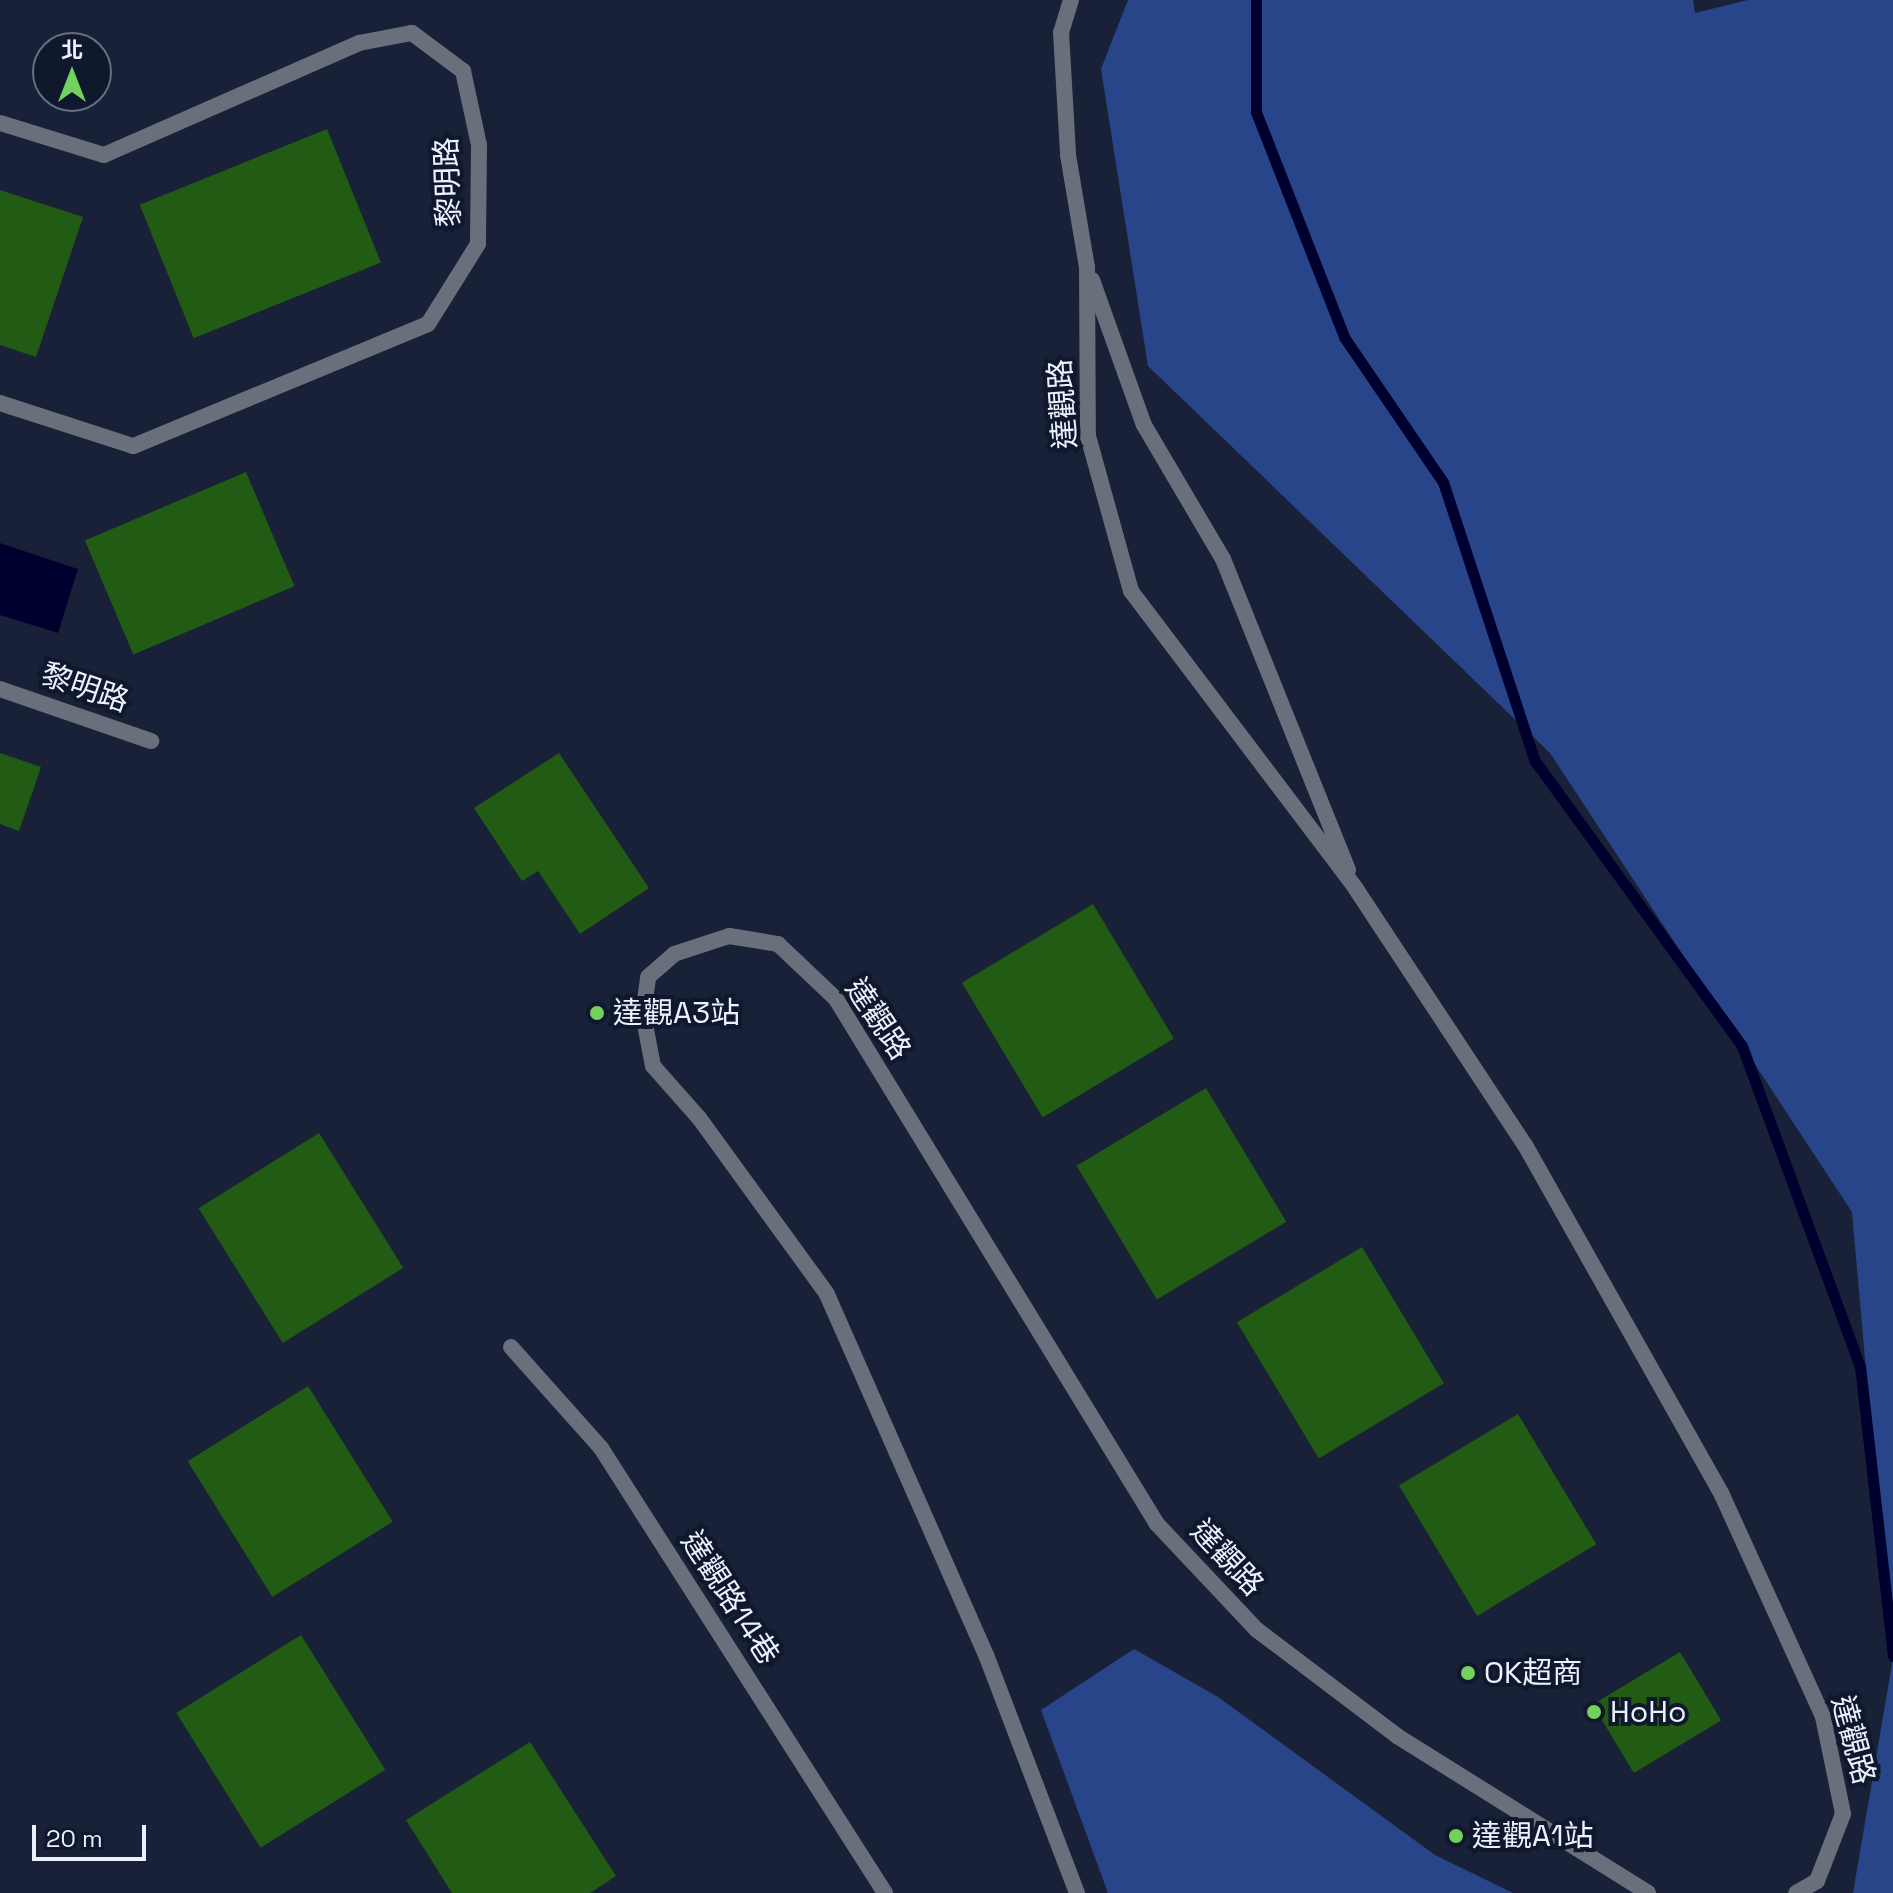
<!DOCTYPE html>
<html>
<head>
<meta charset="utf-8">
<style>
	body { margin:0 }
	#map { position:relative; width:1893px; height:1893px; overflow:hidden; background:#182137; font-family:"Space Grotesk","Noto Sans TC",sans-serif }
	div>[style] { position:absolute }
	.forest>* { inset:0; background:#294589 }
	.water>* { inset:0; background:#00002e }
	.stream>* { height:11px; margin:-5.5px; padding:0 5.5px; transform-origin:5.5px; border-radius:5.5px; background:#00002e }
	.building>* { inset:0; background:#225b14; transform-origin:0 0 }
	.service>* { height:16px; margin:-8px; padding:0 8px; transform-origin:8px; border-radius:8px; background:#696f7b }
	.minor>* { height:16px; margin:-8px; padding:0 8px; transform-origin:8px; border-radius:8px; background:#696f7b }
	.dots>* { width:22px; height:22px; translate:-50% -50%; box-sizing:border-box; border:4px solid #0f182d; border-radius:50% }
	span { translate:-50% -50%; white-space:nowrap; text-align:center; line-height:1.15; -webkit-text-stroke:8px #0f182d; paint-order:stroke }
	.street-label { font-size:30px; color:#ebf1fe }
	.poi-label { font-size:30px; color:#ebf1fe }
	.left { translate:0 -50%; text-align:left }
	.north { position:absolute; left:32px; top:32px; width:80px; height:80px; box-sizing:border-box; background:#0f182d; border:2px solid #676f81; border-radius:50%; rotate:0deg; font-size:22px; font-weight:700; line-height:32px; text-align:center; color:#ebf1fe }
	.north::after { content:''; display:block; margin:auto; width:28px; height:36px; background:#72d25d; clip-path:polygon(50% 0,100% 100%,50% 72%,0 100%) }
	.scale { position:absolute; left:32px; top:1825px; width:114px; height:36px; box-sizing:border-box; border:4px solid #ebf1fe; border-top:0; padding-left:10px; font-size:24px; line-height:28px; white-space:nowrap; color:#ebf1fe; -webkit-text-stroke:6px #0f182d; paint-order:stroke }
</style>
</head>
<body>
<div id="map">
	<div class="forest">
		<div style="clip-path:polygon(1128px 0,1693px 0,1695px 13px,1748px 0,1893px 0,1893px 1893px,1853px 1893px,1892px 1664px,1852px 1212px,1550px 753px,1148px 366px,1101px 69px)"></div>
		<div style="clip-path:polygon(1134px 1649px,1218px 1697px,1435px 1855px,1513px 1893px,1108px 1893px,1041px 1710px)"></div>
	</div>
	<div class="water">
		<div style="clip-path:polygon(0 543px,78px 569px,58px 633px,0 615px)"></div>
	</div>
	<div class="stream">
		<div style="left:1256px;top:0;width:112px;rotate:90deg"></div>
		<div style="left:1256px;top:112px;width:242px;rotate:68.6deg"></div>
		<div style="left:1344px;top:337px;width:176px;rotate:55.7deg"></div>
		<div style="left:1443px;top:482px;width:294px;rotate:71.8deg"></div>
		<div style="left:1535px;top:761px;width:352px;rotate:54deg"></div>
		<div style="left:1742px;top:1046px;width:341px;rotate:69.8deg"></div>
		<div style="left:1860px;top:1366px;width:292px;rotate:83.5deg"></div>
	</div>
	<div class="building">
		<div style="left:327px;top:129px;width:144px;height:202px;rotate:68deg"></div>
		<div style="clip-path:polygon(0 190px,83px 217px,36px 357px,0 345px)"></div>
		<div style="left:246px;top:472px;width:124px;height:175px;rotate:67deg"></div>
		<div style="clip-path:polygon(0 753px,41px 767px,19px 831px,0 824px)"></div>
		<div style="clip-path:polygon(559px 753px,649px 888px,580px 934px,538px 871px,522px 881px,474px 808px)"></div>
		<div style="left:1093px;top:904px;width:157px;height:153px;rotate:59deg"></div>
		<div style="left:1206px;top:1088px;width:156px;height:151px;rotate:59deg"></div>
		<div style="left:319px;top:1133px;width:159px;height:142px;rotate:58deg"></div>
		<div style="left:1362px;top:1247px;width:159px;height:146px;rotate:59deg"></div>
		<div style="left:308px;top:1386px;width:160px;height:142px;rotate:58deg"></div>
		<div style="left:1518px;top:1414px;width:152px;height:139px;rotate:59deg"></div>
		<div style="left:301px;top:1635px;width:159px;height:147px;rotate:58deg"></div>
		<div style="left:1680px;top:1652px;width:80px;height:102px;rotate:59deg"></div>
		<div style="clip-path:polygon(530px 1742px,616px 1876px,590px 1893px,452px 1893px,406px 1820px)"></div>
	</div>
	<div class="service">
		<div style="left:1087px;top:267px;width:169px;rotate:89.7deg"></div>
		<div style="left:1088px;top:436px;width:161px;rotate:74.5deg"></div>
		<div style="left:1131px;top:591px;width:373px;rotate:52.9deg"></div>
		<div style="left:1092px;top:280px;width:154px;rotate:70.3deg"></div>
		<div style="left:1144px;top:425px;width:156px;rotate:59.5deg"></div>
		<div style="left:1223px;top:559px;width:335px;rotate:68.1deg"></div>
		<div style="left:511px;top:1347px;width:135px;rotate:48.3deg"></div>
		<div style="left:601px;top:1448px;width:528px;rotate:57.45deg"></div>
	</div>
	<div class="minor">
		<div style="left:1071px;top:0;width:34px;rotate:107deg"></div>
		<div style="left:1061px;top:32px;width:123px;rotate:86.7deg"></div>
		<div style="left:1068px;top:155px;width:114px;rotate:80.4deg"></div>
		<div style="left:0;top:123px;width:109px;rotate:17.1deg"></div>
		<div style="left:104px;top:155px;width:279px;rotate:-23.7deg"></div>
		<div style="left:359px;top:43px;width:54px;rotate:-10.7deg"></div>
		<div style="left:412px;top:33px;width:64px;rotate:36.7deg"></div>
		<div style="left:463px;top:71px;width:76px;rotate:77.8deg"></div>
		<div style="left:479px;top:145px;width:99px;rotate:90.6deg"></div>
		<div style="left:478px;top:244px;width:94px;rotate:122deg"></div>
		<div style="left:428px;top:324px;width:319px;rotate:157.5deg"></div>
		<div style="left:133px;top:446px;width:140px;rotate:-162.1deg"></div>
		<div style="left:0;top:689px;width:160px;rotate:19deg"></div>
		<div style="left:1356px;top:889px;width:307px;rotate:56.6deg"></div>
		<div style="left:1525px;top:1145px;width:402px;rotate:60.6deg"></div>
		<div style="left:1722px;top:1495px;width:244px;rotate:65.5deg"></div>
		<div style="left:1823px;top:1717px;width:99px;rotate:78.3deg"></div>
		<div style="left:1843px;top:1814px;width:72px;rotate:111.2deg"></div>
		<div style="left:1817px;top:1881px;width:24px;rotate:150deg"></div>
		<div style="left:1077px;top:1893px;width:255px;rotate:-110.9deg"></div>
		<div style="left:986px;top:1655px;width:394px;rotate:-113.8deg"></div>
		<div style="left:827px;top:1294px;width:218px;rotate:-126deg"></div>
		<div style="left:699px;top:1118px;width:69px;rotate:-131.5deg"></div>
		<div style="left:653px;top:1066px;width:53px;rotate:-100.9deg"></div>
		<div style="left:643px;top:1014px;width:37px;rotate:-82deg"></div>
		<div style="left:648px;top:977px;width:35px;rotate:-41deg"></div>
		<div style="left:674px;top:954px;width:58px;rotate:-18.1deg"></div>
		<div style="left:729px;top:936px;width:50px;rotate:9.3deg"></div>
		<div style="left:778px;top:944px;width:80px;rotate:43.5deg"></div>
		<div style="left:836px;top:999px;width:615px;rotate:58.56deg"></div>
		<div style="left:1157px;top:1524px;width:146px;rotate:46.7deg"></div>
		<div style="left:1257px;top:1630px;width:176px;rotate:37.1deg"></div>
		<div style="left:1397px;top:1736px;width:296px;rotate:32deg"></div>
	</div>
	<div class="dots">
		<div style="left:597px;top:1013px;background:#72d25d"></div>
		<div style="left:1468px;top:1673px;background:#72d25d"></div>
		<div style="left:1594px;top:1712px;background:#72d25d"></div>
		<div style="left:1456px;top:1836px;background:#72d25d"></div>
	</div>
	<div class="street-label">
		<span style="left:448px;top:182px;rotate:-92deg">黎明路</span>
		<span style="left:1063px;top:404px;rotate:-94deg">達觀路</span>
		<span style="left:85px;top:688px;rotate:19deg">黎明路</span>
		<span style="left:878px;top:1019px;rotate:56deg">達觀路</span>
		<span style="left:1227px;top:1558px;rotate:47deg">達觀路</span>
		<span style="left:730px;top:1598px;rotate:57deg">達觀路14巷</span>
		<span style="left:1853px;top:1740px;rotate:75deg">達觀路</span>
	</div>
	<div class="poi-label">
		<span class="left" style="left:613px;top:1013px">達觀A3站</span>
		<span class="left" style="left:1484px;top:1673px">OK超商</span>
		<span class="left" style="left:1610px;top:1712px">HoHo</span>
		<span class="left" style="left:1472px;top:1836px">達觀A1站</span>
	</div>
	<div class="north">北</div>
	<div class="scale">20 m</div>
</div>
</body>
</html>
